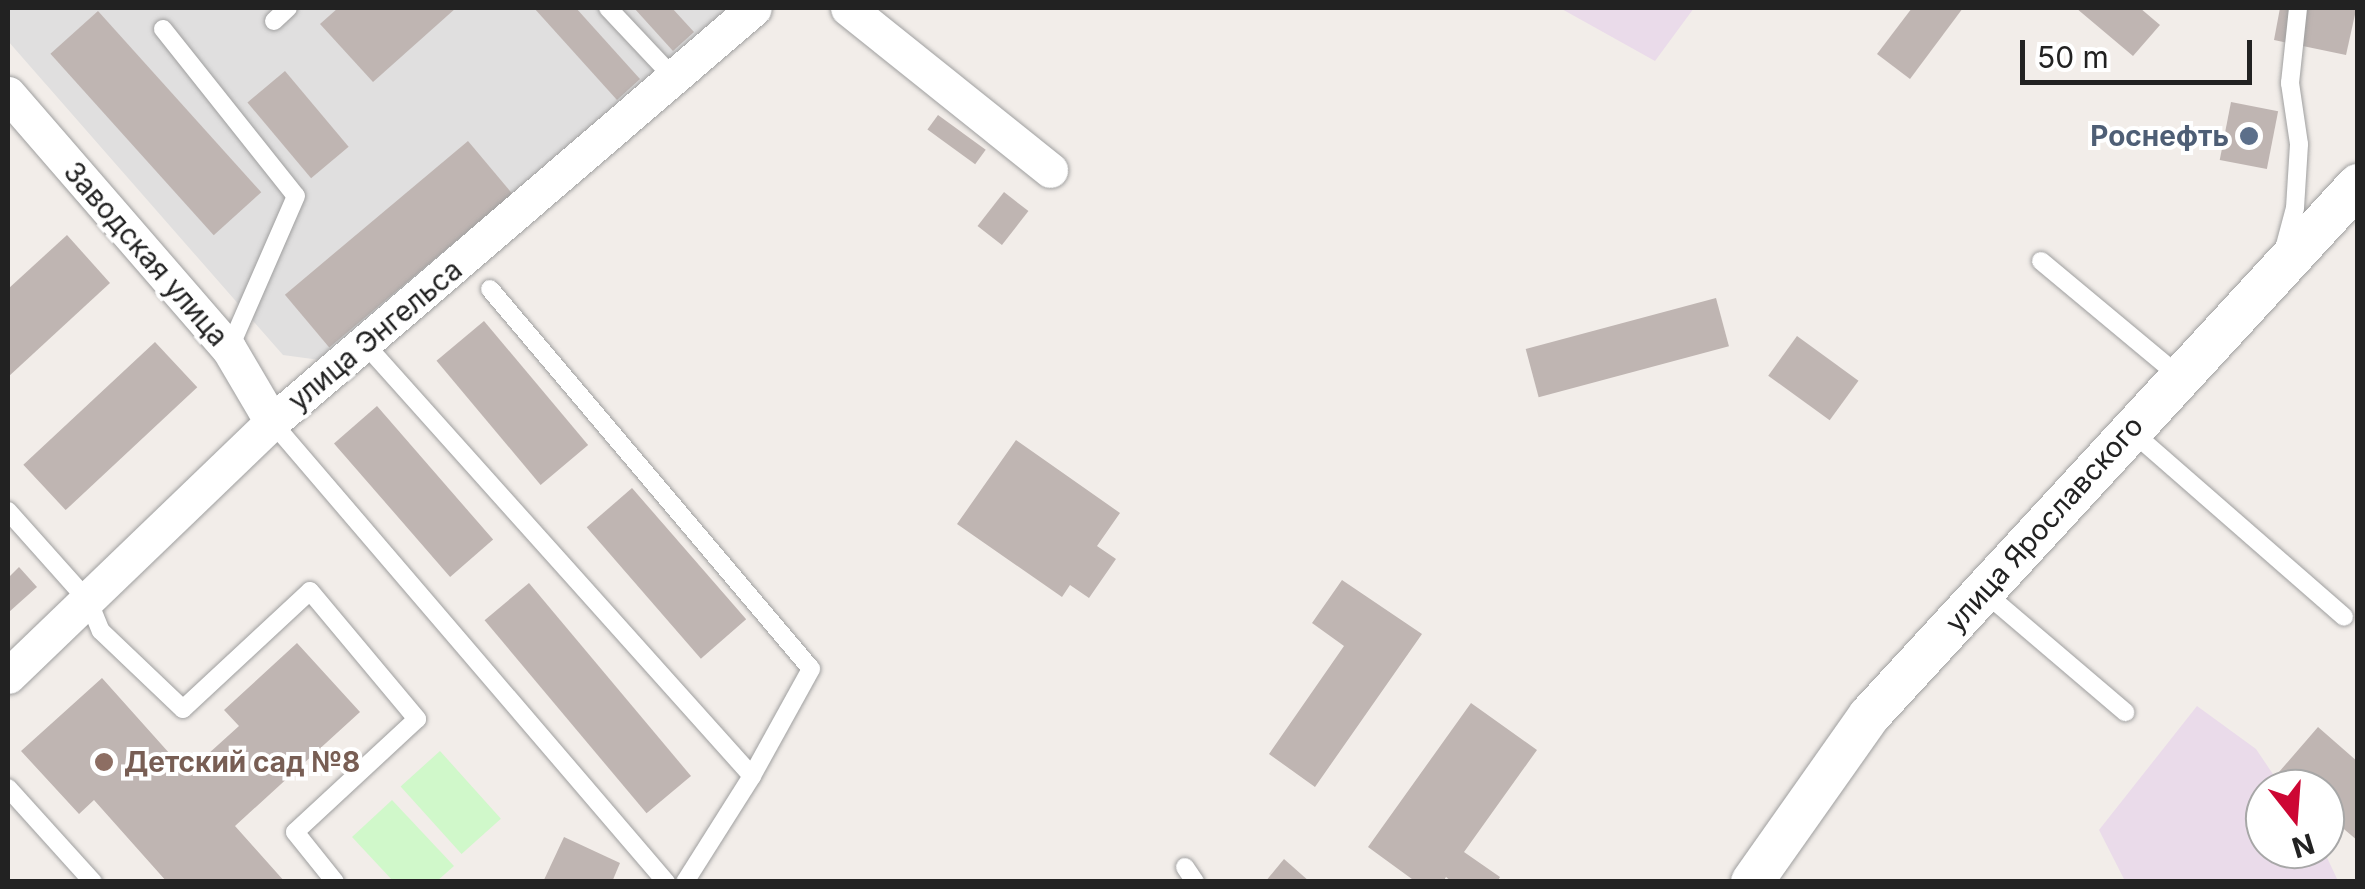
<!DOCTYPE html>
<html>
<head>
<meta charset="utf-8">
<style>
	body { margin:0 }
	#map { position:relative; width:2365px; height:889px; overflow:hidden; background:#f2ede9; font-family:Inter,sans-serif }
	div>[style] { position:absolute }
	.residential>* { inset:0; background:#e0dfdf }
	.industrial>* { inset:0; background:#eadbea }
	.park>* { inset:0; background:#d0f8ca; transform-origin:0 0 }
	.building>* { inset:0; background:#bfb5b2; transform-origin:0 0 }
	.roads { filter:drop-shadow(0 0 2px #9f9f9f) drop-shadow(0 0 2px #9f9f9f) }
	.service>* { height:18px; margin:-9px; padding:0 9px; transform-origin:9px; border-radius:9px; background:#fff }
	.minor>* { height:35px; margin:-17.5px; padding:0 17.5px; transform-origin:17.5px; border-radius:17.5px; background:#fff }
	.tertiary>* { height:42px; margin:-21px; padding:0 21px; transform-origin:21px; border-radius:21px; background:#fff }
	.dots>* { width:28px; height:28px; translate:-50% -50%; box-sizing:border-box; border:5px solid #fff; border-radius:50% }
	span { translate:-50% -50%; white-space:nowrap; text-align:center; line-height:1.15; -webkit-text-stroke:8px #fff; paint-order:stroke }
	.service-label { font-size:28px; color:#4e5e75; font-weight:700 }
	.right { translate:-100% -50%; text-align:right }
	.street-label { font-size:28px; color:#222 }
	.education-label { font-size:28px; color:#785e54; font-weight:700 }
	.left { translate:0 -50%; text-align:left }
	.frame { position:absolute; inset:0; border:10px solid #222; pointer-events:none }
	.north { position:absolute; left:2245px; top:769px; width:100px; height:100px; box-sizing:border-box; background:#fff; border:2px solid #a7a7a7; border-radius:50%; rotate:163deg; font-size:28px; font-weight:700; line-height:40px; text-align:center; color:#222 }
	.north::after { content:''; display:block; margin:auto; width:35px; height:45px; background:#cd0734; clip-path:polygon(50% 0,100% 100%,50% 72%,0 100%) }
	.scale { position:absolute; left:2020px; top:40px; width:232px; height:45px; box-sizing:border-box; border:5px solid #222; border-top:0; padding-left:12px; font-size:30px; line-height:35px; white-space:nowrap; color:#222; -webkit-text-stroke:8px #fff; paint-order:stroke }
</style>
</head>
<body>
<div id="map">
	<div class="residential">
		<div style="clip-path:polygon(8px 8px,736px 8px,320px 360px,283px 355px,8px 41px)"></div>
	</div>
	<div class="industrial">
		<div style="clip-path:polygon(1560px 8px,1694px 8px,1655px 61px)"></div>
		<div style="clip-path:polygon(2197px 706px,2256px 749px,2283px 789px,2265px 789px,2265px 849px,2323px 849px,2338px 881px,2125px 881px,2099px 830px)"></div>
	</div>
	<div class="park">
		<div style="left:440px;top:751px;width:91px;height:53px;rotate:48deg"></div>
		<div style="clip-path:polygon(392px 800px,454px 866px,437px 881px,393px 881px,352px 837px)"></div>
	</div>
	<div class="building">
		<div style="clip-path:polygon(338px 8px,456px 8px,373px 82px,320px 24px)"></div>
		<div style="clip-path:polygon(534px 8px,576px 8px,640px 79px,617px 100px)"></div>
		<div style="clip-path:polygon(634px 8px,672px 8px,694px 32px,673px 51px)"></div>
		<div style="clip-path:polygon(1912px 8px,1963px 8px,1910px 79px,1877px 54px)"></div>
		<div style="clip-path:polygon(2076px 8px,2140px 8px,2160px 25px,2133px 56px)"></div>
		<div style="clip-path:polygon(2280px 8px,2356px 10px,2346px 55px,2274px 40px)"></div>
		<div style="left:98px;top:11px;width:244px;height:64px;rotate:48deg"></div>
		<div style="left:285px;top:71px;width:99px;height:49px;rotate:50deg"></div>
		<div style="left:2231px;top:102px;width:48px;height:59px;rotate:11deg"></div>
		<div style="left:938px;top:115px;width:59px;height:18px;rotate:36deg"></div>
		<div style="left:468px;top:141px;width:69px;height:239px;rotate:50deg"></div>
		<div style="left:1004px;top:192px;width:31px;height:43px;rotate:38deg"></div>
		<div style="clip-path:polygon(67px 235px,110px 283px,8px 377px,8px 289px)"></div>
		<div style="left:1716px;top:298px;width:50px;height:197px;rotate:75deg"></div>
		<div style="left:484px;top:321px;width:162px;height:62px;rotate:50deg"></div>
		<div style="left:1797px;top:336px;width:76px;height:49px;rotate:36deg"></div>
		<div style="left:155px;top:342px;width:62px;height:180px;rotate:47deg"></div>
		<div style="left:377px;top:406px;width:177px;height:57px;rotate:49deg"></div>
		<div style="clip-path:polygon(1016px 440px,1120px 513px,1097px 546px,1116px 559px,1089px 598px,1070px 585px,1062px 597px,957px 524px)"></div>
		<div style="left:632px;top:488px;width:174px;height:60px;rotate:49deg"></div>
		<div style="clip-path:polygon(19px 567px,37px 587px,9px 612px,8px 578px)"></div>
		<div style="clip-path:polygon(1342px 580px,1422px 634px,1315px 787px,1269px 754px,1344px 646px,1312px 623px)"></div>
		<div style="left:529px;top:583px;width:252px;height:58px;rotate:50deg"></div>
		<div style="clip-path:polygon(297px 643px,360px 712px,235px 826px,285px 882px,167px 882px,94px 800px,79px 814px,21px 751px,102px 678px,187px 773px,239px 726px,224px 710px)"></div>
		<div style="clip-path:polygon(1471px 703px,1537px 750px,1464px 852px,1500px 877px,1497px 882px,1452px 882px,1446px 877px,1443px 882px,1416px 882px,1368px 847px)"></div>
		<div style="clip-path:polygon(2318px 727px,2358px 762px,2358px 841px,2325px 813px,2325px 789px,2298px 789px,2279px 772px)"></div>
		<div style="clip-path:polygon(564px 837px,620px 863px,612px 882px,543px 882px)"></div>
		<div style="clip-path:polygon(1284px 859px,1310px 882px,1265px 882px)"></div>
	</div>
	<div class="roads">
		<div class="service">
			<div style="left:608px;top:8px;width:98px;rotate:46.7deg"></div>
			<div style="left:274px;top:21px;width:19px;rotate:-43deg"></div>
			<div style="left:163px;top:29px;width:213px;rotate:51.5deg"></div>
			<div style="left:296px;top:196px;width:167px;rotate:113.6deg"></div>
			<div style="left:2284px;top:249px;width:42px;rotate:-75deg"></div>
			<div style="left:2295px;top:208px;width:64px;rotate:-86.4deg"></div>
			<div style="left:2299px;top:144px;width:62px;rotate:-98.4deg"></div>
			<div style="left:2290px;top:83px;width:75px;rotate:-83.9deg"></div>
			<div style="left:2041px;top:261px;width:180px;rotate:39.8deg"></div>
			<div style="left:490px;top:289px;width:497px;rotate:49.8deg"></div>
			<div style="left:811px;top:669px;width:122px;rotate:118.9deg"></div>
			<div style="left:752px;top:776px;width:125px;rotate:122.3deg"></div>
			<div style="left:365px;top:344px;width:580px;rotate:48.14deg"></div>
			<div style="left:272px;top:422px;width:606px;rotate:49.42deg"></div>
			<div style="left:2130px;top:430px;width:284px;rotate:41.1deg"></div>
			<div style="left:8px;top:511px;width:122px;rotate:48.3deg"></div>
			<div style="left:89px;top:602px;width:31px;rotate:68deg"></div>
			<div style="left:101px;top:631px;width:113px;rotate:43.6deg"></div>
			<div style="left:183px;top:709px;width:173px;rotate:-42.9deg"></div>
			<div style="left:310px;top:591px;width:167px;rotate:50.1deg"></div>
			<div style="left:417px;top:719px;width:166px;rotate:137.2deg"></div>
			<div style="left:295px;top:832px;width:64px;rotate:51.3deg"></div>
			<div style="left:1983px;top:591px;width:187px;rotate:40.4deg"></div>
			<div style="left:8px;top:788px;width:127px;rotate:47.9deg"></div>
			<div style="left:1185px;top:867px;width:18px;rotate:56deg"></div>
		</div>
		<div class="minor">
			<div style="left:848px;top:8px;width:259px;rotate:38.7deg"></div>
			<div style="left:8px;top:94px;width:337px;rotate:49.1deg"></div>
			<div style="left:229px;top:349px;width:85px;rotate:59.5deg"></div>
			<div style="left:8px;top:676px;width:366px;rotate:-43.9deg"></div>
			<div style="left:272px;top:422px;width:635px;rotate:-40.66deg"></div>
		</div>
		<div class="tertiary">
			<div style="left:1752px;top:882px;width:203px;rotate:-54.8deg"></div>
			<div style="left:1869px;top:716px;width:722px;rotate:-47.36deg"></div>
		</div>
	</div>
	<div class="dots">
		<div style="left:2249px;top:136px;background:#5c6f8a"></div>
		<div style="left:104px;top:762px;background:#8d6e63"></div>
	</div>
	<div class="service-label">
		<span class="right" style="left:2229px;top:136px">Роснефть</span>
	</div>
	<div class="street-label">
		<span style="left:146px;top:254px;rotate:49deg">Заводская улица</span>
		<span style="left:375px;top:335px;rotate:-40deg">улица Энгельса</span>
		<span style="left:2044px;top:524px;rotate:-48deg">улица Ярославского</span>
	</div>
	<div class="education-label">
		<span class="left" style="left:124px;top:762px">Детский сад №8</span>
	</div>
	<div class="frame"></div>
	<div class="north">N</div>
	<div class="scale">50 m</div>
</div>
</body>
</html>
